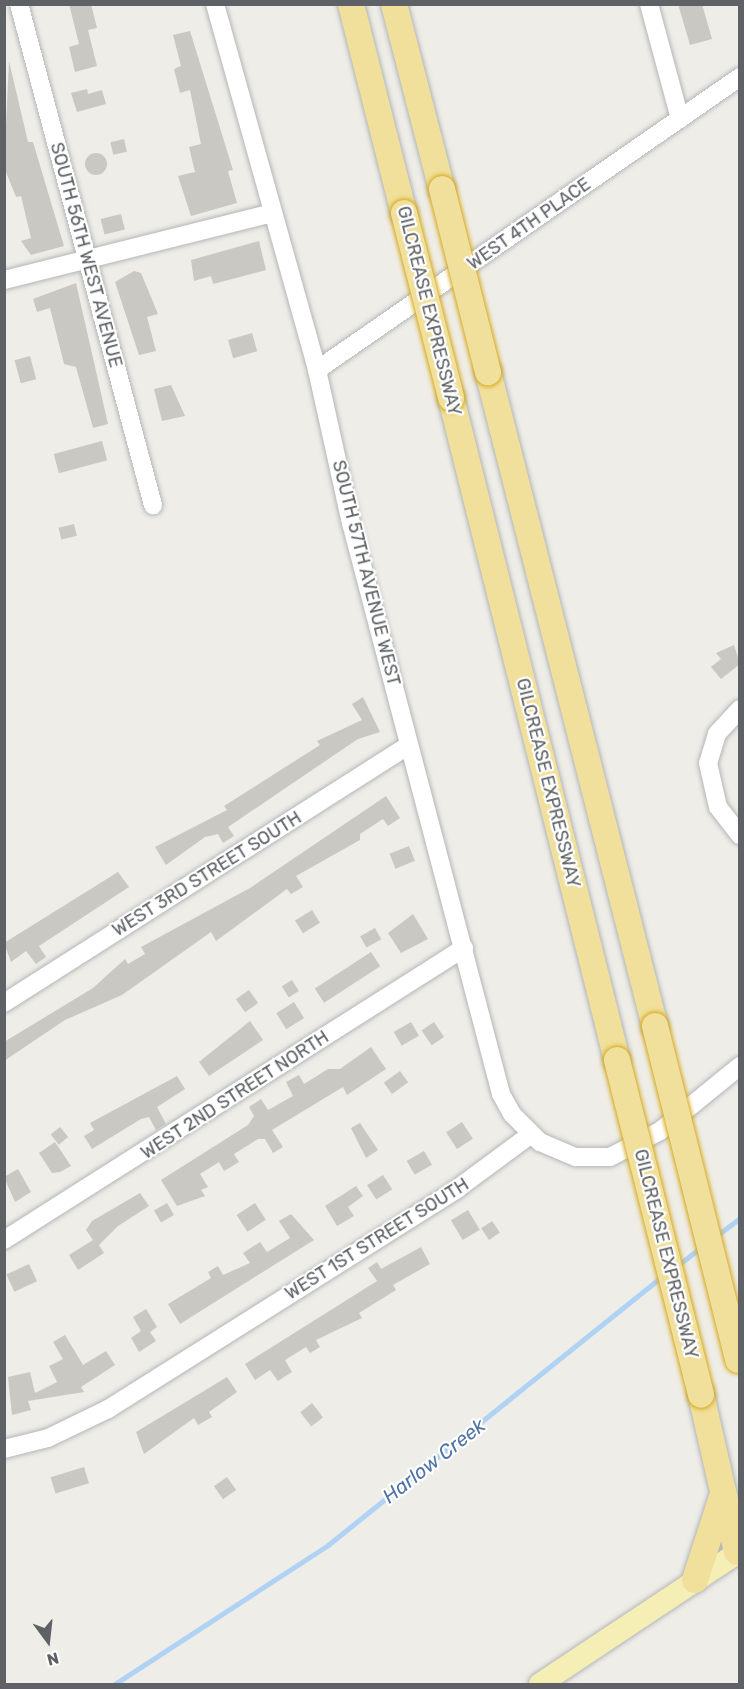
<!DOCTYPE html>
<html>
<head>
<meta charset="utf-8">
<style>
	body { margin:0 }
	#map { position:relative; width:744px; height:1689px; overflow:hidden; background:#eeede7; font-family:Rubik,sans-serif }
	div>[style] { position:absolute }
	.stream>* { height:4.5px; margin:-2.25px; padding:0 2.25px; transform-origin:2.25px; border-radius:2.25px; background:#b0d2f4 }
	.building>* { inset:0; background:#cac8c3; transform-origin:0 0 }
	.round { border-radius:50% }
	.roads { filter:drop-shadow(0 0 2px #b3b6b9) drop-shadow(0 0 2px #b3b6b9) }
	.minor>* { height:18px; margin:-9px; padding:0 9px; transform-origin:9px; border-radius:9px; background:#fff }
	.major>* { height:22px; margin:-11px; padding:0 11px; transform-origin:11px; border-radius:11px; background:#f5efb5 }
	.highway>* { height:26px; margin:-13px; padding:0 13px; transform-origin:13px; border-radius:13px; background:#f0e09c }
	.bridges { filter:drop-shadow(0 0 2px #d7a91d) drop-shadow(0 0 2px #d7a91d) }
	.highway-bridge>* { height:26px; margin:-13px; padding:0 13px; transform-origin:13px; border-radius:13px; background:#f0e09c }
	span { translate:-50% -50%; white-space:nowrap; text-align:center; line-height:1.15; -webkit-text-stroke:4.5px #fff; paint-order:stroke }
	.street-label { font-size:18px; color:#5e6165 }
	.water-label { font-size:20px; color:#4f73a5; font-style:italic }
	.frame { position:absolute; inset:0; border:6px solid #5e6165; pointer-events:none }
	.north { position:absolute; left:18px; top:1611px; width:60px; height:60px; -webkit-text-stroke:4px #fff; paint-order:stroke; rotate:165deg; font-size:16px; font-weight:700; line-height:24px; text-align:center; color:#5e6165 }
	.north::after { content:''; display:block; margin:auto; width:21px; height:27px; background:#5e6165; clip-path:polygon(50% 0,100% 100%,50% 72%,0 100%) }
</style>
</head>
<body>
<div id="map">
	<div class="stream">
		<div style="left:715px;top:1237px;width:31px;rotate:-37deg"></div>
		<div style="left:677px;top:1266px;width:31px;rotate:-38deg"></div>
		<div style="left:115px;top:1684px;width:254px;rotate:-33.1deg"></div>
		<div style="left:328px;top:1545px;width:430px;rotate:-38.8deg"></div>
	</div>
	<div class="building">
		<div style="clip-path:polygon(69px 4px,91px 4px,97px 28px,88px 30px,97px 66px,75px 72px,69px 47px,79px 44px)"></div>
		<div style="clip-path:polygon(678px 4px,702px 4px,712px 39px,690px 45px)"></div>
		<div style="clip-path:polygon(190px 31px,233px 170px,228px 171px,237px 203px,191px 216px,178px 176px,195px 172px,189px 147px,201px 144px,190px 90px,180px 93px,174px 69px,181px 66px,173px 35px)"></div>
		<div style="clip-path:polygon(9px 61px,28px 142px,33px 142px,64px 246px,31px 255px,21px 241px,31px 238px,21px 196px,16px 197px,4px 167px)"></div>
		<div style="clip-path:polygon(87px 89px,88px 94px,102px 90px,106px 104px,77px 112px,71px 93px)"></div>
		<div style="left:124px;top:139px;width:13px;height:14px;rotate:77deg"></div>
		<div class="round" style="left:85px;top:153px;width:22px;height:22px"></div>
		<div style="left:121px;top:214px;width:16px;height:21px;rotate:76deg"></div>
		<div style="clip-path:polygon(259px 241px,266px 270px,213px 284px,211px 276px,194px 281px,191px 260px)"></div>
		<div style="clip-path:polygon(134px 271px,141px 273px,158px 314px,147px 317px,156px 351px,139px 355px,115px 282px)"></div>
		<div style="clip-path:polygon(76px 283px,108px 424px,93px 428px,76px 367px,64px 364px,50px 308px,37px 312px,33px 299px)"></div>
		<div style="left:252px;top:333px;width:19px;height:25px;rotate:74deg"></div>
		<div style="left:30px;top:356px;width:24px;height:16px;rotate:75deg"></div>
		<div style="clip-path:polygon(171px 385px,185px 416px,162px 421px,154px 389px)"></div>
		<div style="left:102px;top:441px;width:20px;height:50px;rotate:75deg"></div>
		<div style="left:74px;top:524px;width:12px;height:16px;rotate:76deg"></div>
		<div style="clip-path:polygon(734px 645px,740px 664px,721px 679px,711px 667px,721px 659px,716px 653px)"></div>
		<div style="clip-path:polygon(363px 697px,380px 732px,358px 739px,228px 827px,234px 836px,223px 843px,218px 834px,205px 837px,166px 865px,155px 847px,227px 810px,224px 806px,320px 745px,317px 741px,362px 720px,352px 704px)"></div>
		<div style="clip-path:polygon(386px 796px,400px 818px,388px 826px,383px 819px,360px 834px,360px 840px,296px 876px,303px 887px,291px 894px,287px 889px,216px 941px,211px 932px,122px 995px,65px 1020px,4px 1061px,4px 1042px,93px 988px,125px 959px,128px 964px,145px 954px,141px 947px,250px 888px)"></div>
		<div style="left:409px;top:846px;width:16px;height:21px;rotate:68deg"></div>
		<div style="clip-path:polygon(118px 872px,129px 887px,39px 946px,46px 957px,36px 964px,26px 951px,11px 962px,4px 943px)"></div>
		<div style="left:312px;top:910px;width:15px;height:20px;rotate:58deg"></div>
		<div style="clip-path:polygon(413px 914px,428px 939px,401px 953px,388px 933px)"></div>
		<div style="left:375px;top:928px;width:13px;height:17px;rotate:61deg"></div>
		<div style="left:371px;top:952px;width:17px;height:67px;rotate:57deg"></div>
		<div style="left:292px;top:980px;width:13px;height:12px;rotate:58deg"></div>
		<div style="left:249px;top:990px;width:16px;height:16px;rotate:55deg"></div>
		<div style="left:294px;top:1002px;width:19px;height:21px;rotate:58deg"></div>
		<div style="clip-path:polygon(250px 1021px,263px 1040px,209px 1076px,199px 1062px)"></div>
		<div style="left:411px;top:1022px;width:16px;height:20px;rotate:60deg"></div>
		<div style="left:434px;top:1022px;width:18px;height:15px;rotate:56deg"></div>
		<div style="clip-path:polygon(371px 1047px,386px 1069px,347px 1095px,343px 1087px,272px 1130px,283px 1147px,273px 1153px,265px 1139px,258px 1139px,234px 1154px,239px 1162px,224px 1171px,219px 1162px,200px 1174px,208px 1187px,201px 1190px,205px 1196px,177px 1206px,161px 1180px,248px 1125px,254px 1116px,249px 1107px,261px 1099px,268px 1110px,293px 1096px,286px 1082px,299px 1075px,304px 1084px,328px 1069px,340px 1069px)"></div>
		<div style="left:400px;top:1071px;width:14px;height:20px;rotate:54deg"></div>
		<div style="clip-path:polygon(177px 1076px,185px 1089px,157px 1107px,166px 1124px,156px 1130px,149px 1117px,141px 1119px,92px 1149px,84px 1136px,94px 1130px,90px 1123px)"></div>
		<div style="left:462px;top:1122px;width:20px;height:19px;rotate:57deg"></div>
		<div style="clip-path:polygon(360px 1123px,378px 1150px,366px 1158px,351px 1128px)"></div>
		<div style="left:60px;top:1127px;width:13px;height:12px;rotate:51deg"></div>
		<div style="clip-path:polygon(55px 1142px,71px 1166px,60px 1172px,52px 1173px,39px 1153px)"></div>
		<div style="left:424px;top:1151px;width:16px;height:20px;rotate:60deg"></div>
		<div style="clip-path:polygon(18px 1169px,31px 1192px,15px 1202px,4px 1177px)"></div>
		<div style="left:383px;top:1175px;width:17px;height:19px;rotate:57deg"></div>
		<div style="clip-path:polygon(356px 1186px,363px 1196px,348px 1207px,354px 1216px,337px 1226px,325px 1206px)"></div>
		<div style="clip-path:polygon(140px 1193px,149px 1206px,118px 1226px,99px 1245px,104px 1253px,78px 1270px,69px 1255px,93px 1240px,86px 1230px,92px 1221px)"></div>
		<div style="left:167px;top:1203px;width:14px;height:15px;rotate:60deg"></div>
		<div style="left:255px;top:1203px;width:20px;height:22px;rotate:57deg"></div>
		<div style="left:468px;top:1210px;width:23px;height:20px;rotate:59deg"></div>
		<div style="clip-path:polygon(291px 1214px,314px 1240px,180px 1324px,168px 1304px,211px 1278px,208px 1272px,218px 1266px,223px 1275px,250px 1263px,243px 1253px,260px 1242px,267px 1252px,290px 1238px,279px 1221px)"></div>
		<div style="left:492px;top:1221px;width:14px;height:13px;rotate:56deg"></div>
		<div style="clip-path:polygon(421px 1247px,430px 1264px,393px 1285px,396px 1290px,359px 1313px,362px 1318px,316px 1340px,320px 1347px,310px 1353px,306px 1347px,285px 1360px,292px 1372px,278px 1381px,270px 1370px,255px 1380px,245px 1364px,377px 1281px,368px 1268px,377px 1262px,381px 1269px)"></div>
		<div style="left:29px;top:1264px;width:19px;height:25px;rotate:65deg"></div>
		<div style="clip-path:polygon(146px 1309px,157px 1327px,150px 1332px,156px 1341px,139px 1352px,131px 1338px,141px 1331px,133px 1317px)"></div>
		<div style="clip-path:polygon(65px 1335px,83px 1365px,106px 1351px,115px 1365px,81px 1387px,84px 1392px,28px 1401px,31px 1410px,12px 1415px,8px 1377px,30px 1372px,35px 1393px,57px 1382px,49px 1366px,63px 1359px,53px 1342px)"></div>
		<div style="clip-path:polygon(227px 1377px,237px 1392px,209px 1412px,212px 1417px,198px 1425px,194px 1418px,144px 1454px,136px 1432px)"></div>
		<div style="left:312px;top:1403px;width:18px;height:15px;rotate:52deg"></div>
		<div style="left:84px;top:1467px;width:17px;height:35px;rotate:73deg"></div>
		<div style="left:227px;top:1477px;width:16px;height:16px;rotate:55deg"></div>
	</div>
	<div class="roads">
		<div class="minor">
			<div style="left:19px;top:4px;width:519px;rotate:75.03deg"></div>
			<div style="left:215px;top:4px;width:380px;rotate:74.4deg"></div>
			<div style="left:317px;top:370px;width:157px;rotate:77.5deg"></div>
			<div style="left:351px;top:523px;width:590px;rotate:75.28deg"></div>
			<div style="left:501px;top:1094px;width:23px;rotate:61deg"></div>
			<div style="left:512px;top:1114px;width:40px;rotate:45deg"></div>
			<div style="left:540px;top:1142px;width:39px;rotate:23deg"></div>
			<div style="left:576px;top:1157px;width:34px"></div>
			<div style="left:610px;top:1157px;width:56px;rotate:-27.5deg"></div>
			<div style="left:660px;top:1131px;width:103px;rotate:-39.1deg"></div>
			<div style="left:649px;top:4px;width:119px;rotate:74.9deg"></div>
			<div style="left:4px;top:280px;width:277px;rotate:-14deg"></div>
			<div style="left:317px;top:370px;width:515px;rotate:-34.71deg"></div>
			<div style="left:740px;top:709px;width:34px;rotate:133deg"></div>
			<div style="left:717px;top:734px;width:30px;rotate:107deg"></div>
			<div style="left:708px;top:763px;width:45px;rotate:77.2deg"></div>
			<div style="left:718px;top:807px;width:36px;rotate:52deg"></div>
			<div style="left:4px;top:1003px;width:480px;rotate:-32.5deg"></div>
			<div style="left:4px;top:1240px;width:545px;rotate:-32.41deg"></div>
			<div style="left:4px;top:1449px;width:45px;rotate:-14deg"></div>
			<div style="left:48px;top:1438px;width:67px;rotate:-25.8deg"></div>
			<div style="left:108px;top:1409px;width:413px;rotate:-32.2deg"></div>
			<div style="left:457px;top:1189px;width:91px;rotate:-36.5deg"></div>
		</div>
		<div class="major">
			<div style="left:540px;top:1684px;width:240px;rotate:-33.6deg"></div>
		</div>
		<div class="highway">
			<div style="left:351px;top:4px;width:216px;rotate:75.8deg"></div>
			<div style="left:394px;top:4px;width:191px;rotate:75.5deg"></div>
			<div style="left:488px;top:372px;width:675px;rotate:75.68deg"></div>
			<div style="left:451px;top:398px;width:682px;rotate:75.92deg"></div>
			<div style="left:701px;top:1395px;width:161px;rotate:77.1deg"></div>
			<div style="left:695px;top:1580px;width:87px;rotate:-72deg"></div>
		</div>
	</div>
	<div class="bridges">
		<div class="highway-bridge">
			<div style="left:442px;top:189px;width:189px;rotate:75.9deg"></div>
			<div style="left:404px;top:213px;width:191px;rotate:75.7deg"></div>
			<div style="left:655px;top:1026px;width:344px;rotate:76deg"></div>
			<div style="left:617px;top:1060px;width:345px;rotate:75.9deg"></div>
		</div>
	</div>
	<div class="street-label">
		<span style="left:529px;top:224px;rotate:-35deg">WEST 4TH PLACE</span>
		<span style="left:86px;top:255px;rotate:75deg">SOUTH 56TH WEST AVENUE</span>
		<span style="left:429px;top:311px;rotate:76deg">GILCREASE EXPRESSWAY</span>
		<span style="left:366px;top:573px;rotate:76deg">SOUTH 57TH AVENUE WEST</span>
		<span style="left:548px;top:783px;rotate:76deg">GILCREASE EXPRESSWAY</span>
		<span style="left:207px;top:874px;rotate:-32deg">WEST 3RD STREET SOUTH</span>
		<span style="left:235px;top:1095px;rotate:-33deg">WEST 2ND STREET NORTH</span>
		<span style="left:377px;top:1239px;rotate:-32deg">WEST 1ST STREET SOUTH</span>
		<span style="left:666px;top:1254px;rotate:76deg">GILCREASE EXPRESSWAY</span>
	</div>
	<div class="water-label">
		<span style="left:434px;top:1461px;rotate:-38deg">Harlow Creek</span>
	</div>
	<div class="frame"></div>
	<div class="north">N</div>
</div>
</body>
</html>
